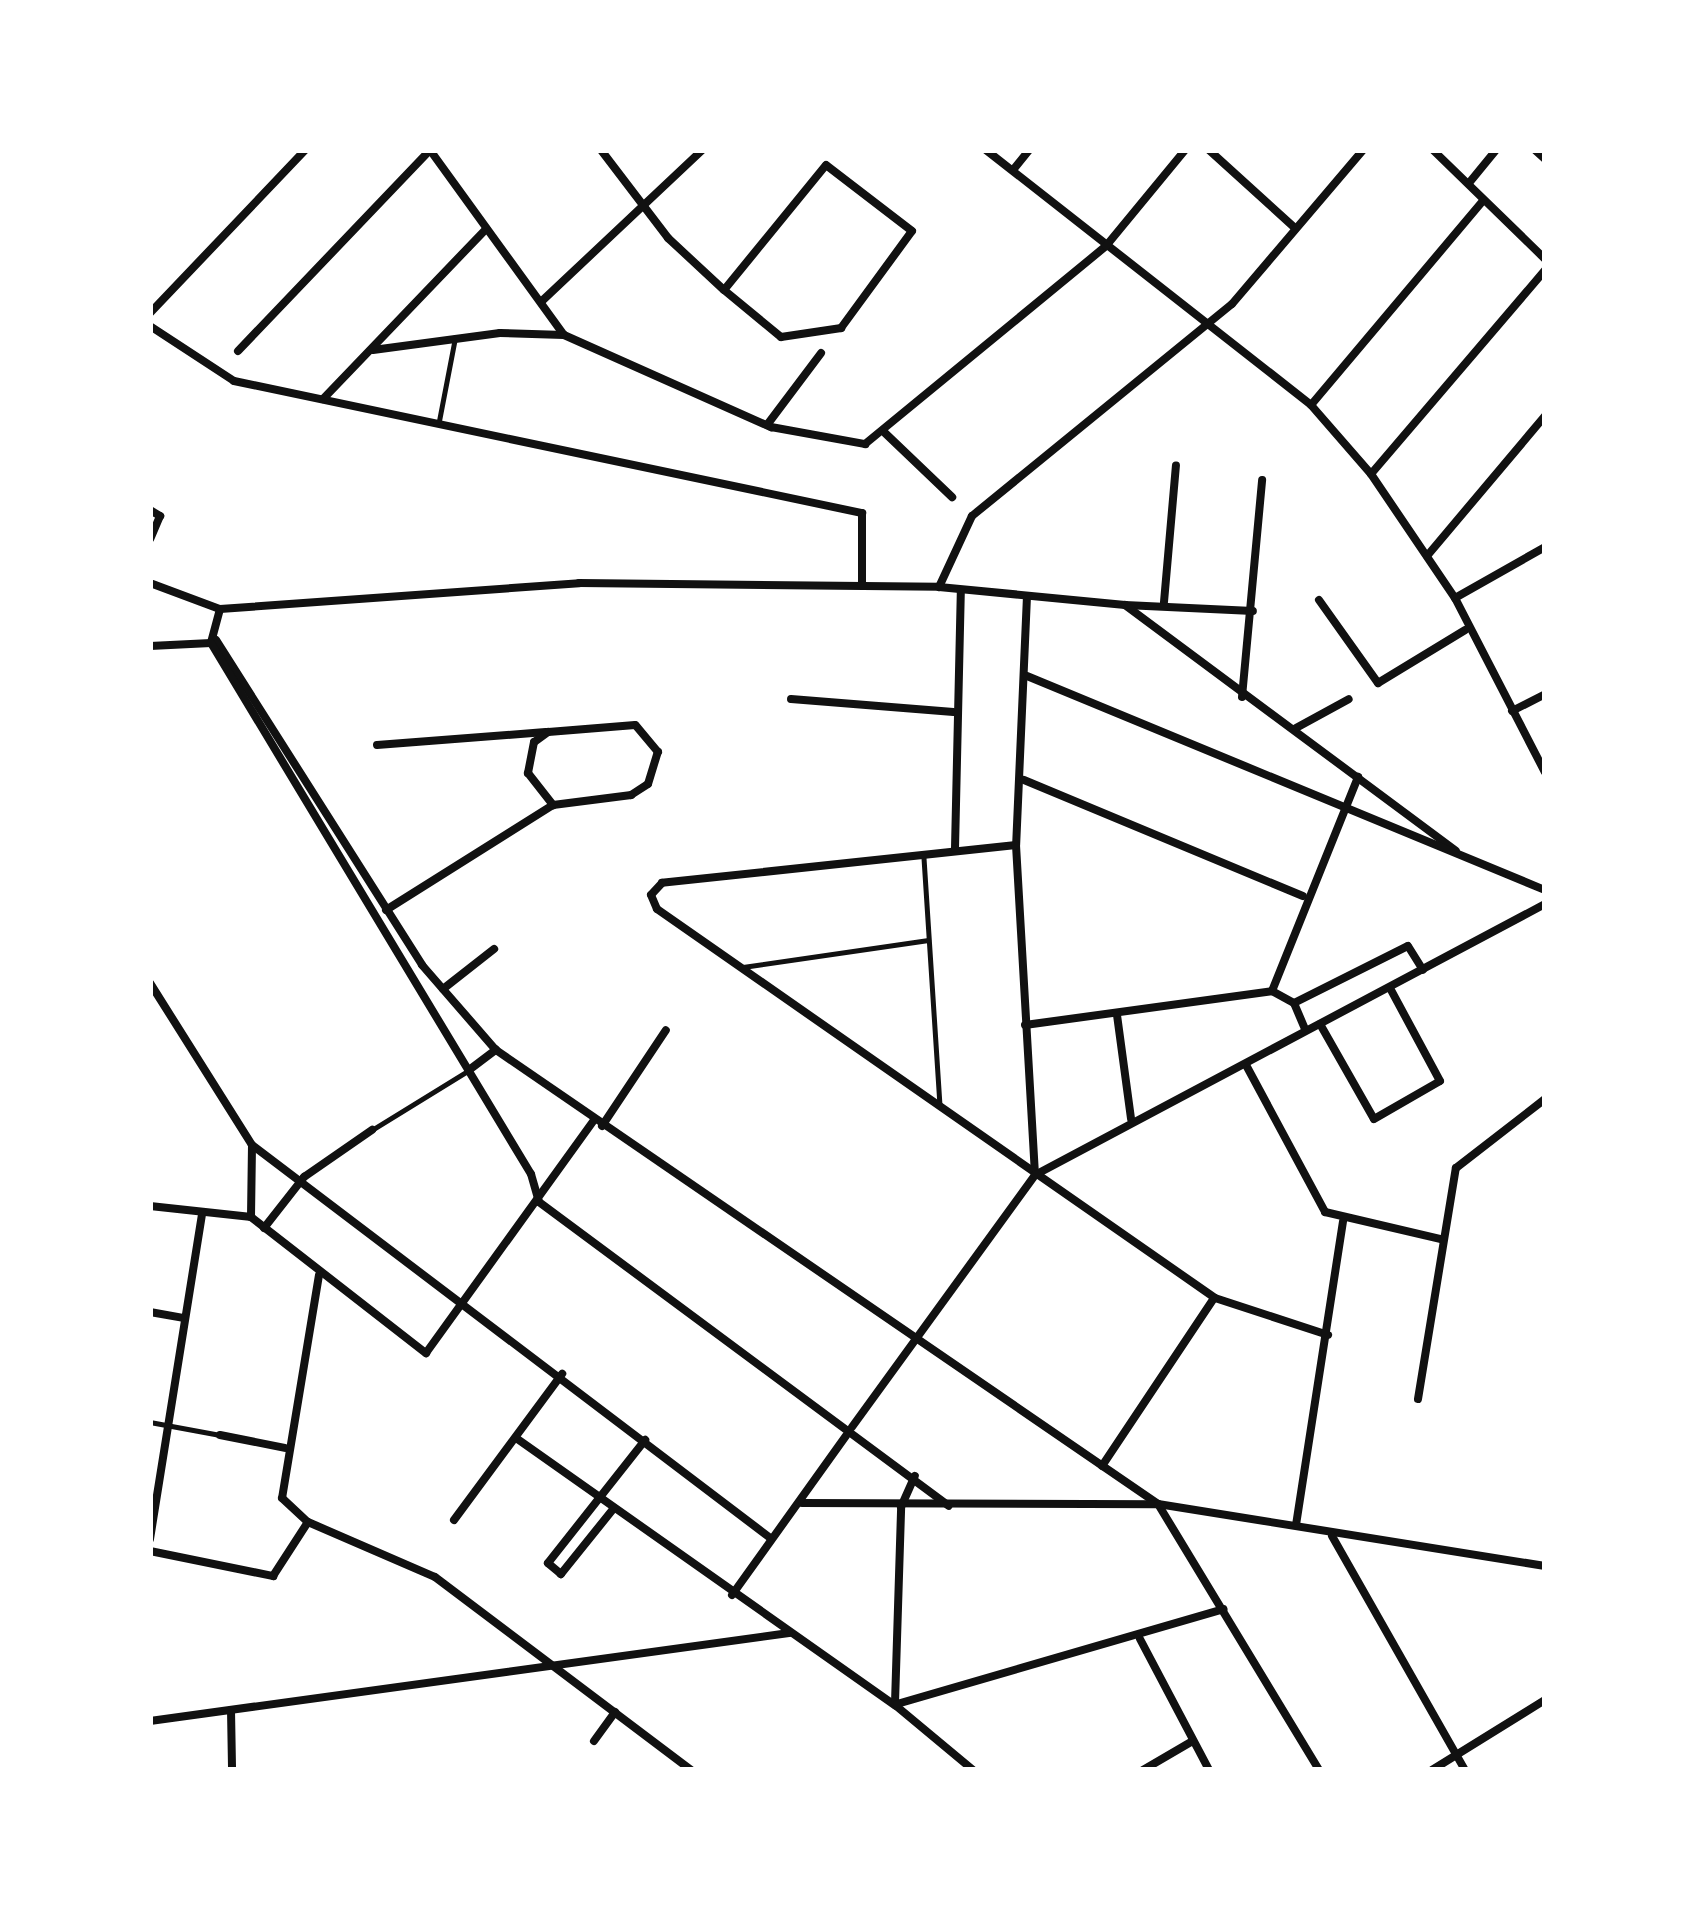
<!DOCTYPE html>
<html>
<head>
<meta charset="utf-8">
<style>
	body { margin:0 }
	#map { position:relative; width:1695px; height:1920px; overflow:hidden; background:#fff; font-family:Merriweather,serif }
	div>[style] { position:absolute }
	.pedestrian>* { height:4.5px; margin:-2.25px; padding:0 2.25px; transform-origin:2.25px; border-radius:2.25px; background:#111 }
	.minor>* { height:8px; margin:-4px; padding:0 4px; transform-origin:4px; border-radius:4px; background:#111 }
	span { translate:-50% -50%; white-space:nowrap; text-align:center; line-height:1.15; -webkit-text-stroke:9px #fff; paint-order:stroke }
	.frame { position:absolute; inset:0; border:153px solid #fff; pointer-events:none }
</style>
</head>
<body>
<div id="map">
	<div class="pedestrian">
		<div style="left:439px;top:421px;width:85px;rotate:-79.1deg"></div>
		<div style="left:924px;top:858px;width:247px;rotate:86.3deg"></div>
		<div style="left:743px;top:967px;width:187px;rotate:-8.3deg"></div>
		<div style="left:372px;top:1130px;width:114px;rotate:-31.7deg"></div>
		<div style="left:150px;top:1422px;width:71px;rotate:10.5deg"></div>
	</div>
	<div class="minor">
		<div style="left:601px;top:150px;width:111px;rotate:52.7deg"></div>
		<div style="left:668px;top:238px;width:76px;rotate:42.9deg"></div>
		<div style="left:724px;top:290px;width:74px;rotate:39.5deg"></div>
		<div style="left:781px;top:337px;width:61px;rotate:-8.5deg"></div>
		<div style="left:841px;top:328px;width:120px;rotate:-53.8deg"></div>
		<div style="left:912px;top:231px;width:108px;rotate:-142.5deg"></div>
		<div style="left:826px;top:165px;width:161px;rotate:129.2deg"></div>
		<div style="left:986px;top:150px;width:413px;rotate:38.1deg"></div>
		<div style="left:1311px;top:405px;width:91px;rotate:49deg"></div>
		<div style="left:1371px;top:474px;width:150px;rotate:55.9deg"></div>
		<div style="left:1455px;top:598px;width:196px;rotate:62.7deg"></div>
		<div style="left:1209px;top:150px;width:116px;rotate:42.2deg"></div>
		<div style="left:1433px;top:150px;width:156px;rotate:44.2deg"></div>
		<div style="left:1535px;top:150px;width:13px;rotate:42deg"></div>
		<div style="left:1013px;top:170px;width:26px;rotate:-51deg"></div>
		<div style="left:1469px;top:183px;width:43px;rotate:-50.7deg"></div>
		<div style="left:543px;top:300px;width:219px;rotate:-43.3deg"></div>
		<div style="left:150px;top:313px;width:225px;rotate:-46.4deg"></div>
		<div style="left:150px;top:326px;width:100px;rotate:33.2deg"></div>
		<div style="left:234px;top:381px;width:642px;rotate:11.87deg"></div>
		<div style="left:862px;top:513px;width:71px;rotate:90deg"></div>
		<div style="left:373px;top:350px;width:128px;rotate:-7.6deg"></div>
		<div style="left:500px;top:333px;width:64px;rotate:1.8deg"></div>
		<div style="left:564px;top:335px;width:227px;rotate:24deg"></div>
		<div style="left:771px;top:427px;width:96px;rotate:10.3deg"></div>
		<div style="left:865px;top:444px;width:312px;rotate:-39.4deg"></div>
		<div style="left:1106px;top:246px;width:124px;rotate:-50.5deg"></div>
		<div style="left:238px;top:351px;width:278px;rotate:-46.3deg"></div>
		<div style="left:430px;top:150px;width:227px;rotate:54.1deg"></div>
		<div style="left:323px;top:399px;width:236px;rotate:-46.2deg"></div>
		<div style="left:1311px;top:405px;width:267px;rotate:-49.9deg"></div>
		<div style="left:767px;top:425px;width:90px;rotate:-53.1deg"></div>
		<div style="left:885px;top:433px;width:93px;rotate:43.7deg"></div>
		<div style="left:1371px;top:474px;width:268px;rotate:-49.5deg"></div>
		<div style="left:150px;top:510px;width:12px;rotate:31deg"></div>
		<div style="left:160px;top:516px;width:25px;rotate:113deg"></div>
		<div style="left:1427px;top:556px;width:183px;rotate:-49.9deg"></div>
		<div style="left:150px;top:583px;width:75px;rotate:20.4deg"></div>
		<div style="left:220px;top:609px;width:35px;rotate:105deg"></div>
		<div style="left:211px;top:643px;width:61px;rotate:177.2deg"></div>
		<div style="left:939px;top:587px;width:78px;rotate:-65.1deg"></div>
		<div style="left:972px;top:516px;width:335px;rotate:-39.2deg"></div>
		<div style="left:1232px;top:304px;width:202px;rotate:-49.6deg"></div>
		<div style="left:1027px;top:596px;width:249px;rotate:92.5deg"></div>
		<div style="left:1016px;top:845px;width:329px;rotate:86.7deg"></div>
		<div style="left:1455px;top:598px;width:103px;rotate:-29.5deg"></div>
		<div style="left:1319px;top:600px;width:102px;rotate:54.6deg"></div>
		<div style="left:1378px;top:683px;width:102px;rotate:-31.3deg"></div>
		<div style="left:1164px;top:602px;width:137px;rotate:-85deg"></div>
		<div style="left:1125px;top:605px;width:128px;rotate:2.7deg"></div>
		<div style="left:220px;top:609px;width:360px;rotate:-4.1deg"></div>
		<div style="left:579px;top:583px;width:360px;rotate:0.6deg"></div>
		<div style="left:939px;top:587px;width:187px;rotate:5.5deg"></div>
		<div style="left:1125px;top:605px;width:412px;rotate:36.6deg"></div>
		<div style="left:216px;top:640px;width:385px;rotate:57.6deg"></div>
		<div style="left:422px;top:965px;width:113px;rotate:49deg"></div>
		<div style="left:496px;top:1050px;width:803px;rotate:34.44deg"></div>
		<div style="left:1158px;top:1504px;width:311px;rotate:58.8deg"></div>
		<div style="left:211px;top:643px;width:620px;rotate:58.93deg"></div>
		<div style="left:531px;top:1174px;width:29px;rotate:74deg"></div>
		<div style="left:539px;top:1202px;width:510px;rotate:36.56deg"></div>
		<div style="left:1027px;top:676px;width:560px;rotate:22.45deg"></div>
		<div style="left:1242px;top:697px;width:218px;rotate:-84.7deg"></div>
		<div style="left:791px;top:699px;width:163px;rotate:4.6deg"></div>
		<div style="left:1512px;top:711px;width:37px;rotate:-27deg"></div>
		<div style="left:1296px;top:728px;width:60px;rotate:-28.7deg"></div>
		<div style="left:377px;top:745px;width:169px;rotate:-4.4deg"></div>
		<div style="left:1024px;top:780px;width:302px;rotate:22.6deg"></div>
		<div style="left:1016px;top:845px;width:356px;rotate:173.9deg"></div>
		<div style="left:662px;top:883px;width:16px;rotate:133deg"></div>
		<div style="left:651px;top:895px;width:15px;rotate:67deg"></div>
		<div style="left:657px;top:909px;width:680px;rotate:34.88deg"></div>
		<div style="left:1215px;top:1298px;width:119px;rotate:18.1deg"></div>
		<div style="left:955px;top:848px;width:258px;rotate:-88.7deg"></div>
		<div style="left:386px;top:910px;width:197px;rotate:-32.2deg"></div>
		<div style="left:553px;top:805px;width:79px;rotate:-7.3deg"></div>
		<div style="left:631px;top:795px;width:20px;rotate:-33deg"></div>
		<div style="left:648px;top:784px;width:34px;rotate:-73deg"></div>
		<div style="left:658px;top:752px;width:35px;rotate:-130deg"></div>
		<div style="left:635px;top:725px;width:87px;rotate:175.4deg"></div>
		<div style="left:548px;top:732px;width:17px;rotate:144deg"></div>
		<div style="left:534px;top:742px;width:32px;rotate:101deg"></div>
		<div style="left:528px;top:773px;width:41px;rotate:52deg"></div>
		<div style="left:150px;top:983px;width:191px;rotate:57.8deg"></div>
		<div style="left:252px;top:1145px;width:649px;rotate:37.17deg"></div>
		<div style="left:443px;top:989px;width:65px;rotate:-38.1deg"></div>
		<div style="left:1272px;top:991px;width:231px;rotate:-68.1deg"></div>
		<div style="left:1117px;top:1015px;width:105px;rotate:82.3deg"></div>
		<div style="left:1320px;top:1024px;width:109px;rotate:60.4deg"></div>
		<div style="left:1374px;top:1119px;width:76px;rotate:-29.9deg"></div>
		<div style="left:1440px;top:1081px;width:106px;rotate:-118.3deg"></div>
		<div style="left:1025px;top:1025px;width:249px;rotate:-7.8deg"></div>
		<div style="left:1272px;top:991px;width:25px;rotate:29deg"></div>
		<div style="left:1305px;top:1029px;width:28px;rotate:-113deg"></div>
		<div style="left:1294px;top:1003px;width:127px;rotate:-26.6deg"></div>
		<div style="left:1408px;top:946px;width:28px;rotate:58deg"></div>
		<div style="left:1246px;top:1065px;width:167px;rotate:61.7deg"></div>
		<div style="left:1325px;top:1212px;width:118px;rotate:13.2deg"></div>
		<div style="left:469px;top:1070px;width:34px;rotate:-37deg"></div>
		<div style="left:602px;top:1126px;width:115px;rotate:-56.3deg"></div>
		<div style="left:150px;top:1206px;width:102px;rotate:6.2deg"></div>
		<div style="left:251px;top:1217px;width:222px;rotate:37.9deg"></div>
		<div style="left:426px;top:1353px;width:287px;rotate:-54.2deg"></div>
		<div style="left:251px;top:1217px;width:71px;rotate:-89.2deg"></div>
		<div style="left:264px;top:1228px;width:65px;rotate:-51.9deg"></div>
		<div style="left:304px;top:1177px;width:83px;rotate:-34.7deg"></div>
		<div style="left:319px;top:1275px;width:226px;rotate:99.4deg"></div>
		<div style="left:282px;top:1498px;width:35px;rotate:43deg"></div>
		<div style="left:308px;top:1522px;width:138px;rotate:23.4deg"></div>
		<div style="left:435px;top:1577px;width:321px;rotate:37deg"></div>
		<div style="left:150px;top:1312px;width:35px;rotate:10deg"></div>
		<div style="left:1418px;top:1399px;width:234px;rotate:-80.7deg"></div>
		<div style="left:1456px;top:1168px;width:113px;rotate:-37.8deg"></div>
		<div style="left:852px;top:1427px;width:311px;rotate:-54deg"></div>
		<div style="left:1035px;top:1175px;width:578px;rotate:-27.98deg"></div>
		<div style="left:220px;top:1435px;width:66px;rotate:11.3deg"></div>
		<div style="left:516px;top:1438px;width:464px;rotate:35.2deg"></div>
		<div style="left:895px;top:1705px;width:102px;rotate:39.8deg"></div>
		<div style="left:1102px;top:1466px;width:202px;rotate:-56.3deg"></div>
		<div style="left:802px;top:1503px;width:356px;rotate:0.2deg"></div>
		<div style="left:1158px;top:1504px;width:392px;rotate:9.1deg"></div>
		<div style="left:614px;top:1508px;width:85px;rotate:128.8deg"></div>
		<div style="left:561px;top:1574px;width:17px;rotate:-140deg"></div>
		<div style="left:548px;top:1563px;width:157px;rotate:-51.7deg"></div>
		<div style="left:454px;top:1520px;width:182px;rotate:-53.5deg"></div>
		<div style="left:1296px;top:1525px;width:307px;rotate:-81.2deg"></div>
		<div style="left:1332px;top:1536px;width:269px;rotate:60.4deg"></div>
		<div style="left:150px;top:1539px;width:330px;rotate:-80.9deg"></div>
		<div style="left:150px;top:1551px;width:126px;rotate:11.5deg"></div>
		<div style="left:273px;top:1576px;width:64px;rotate:-57.1deg"></div>
		<div style="left:732px;top:1595px;width:196px;rotate:-54.4deg"></div>
		<div style="left:1140px;top:1639px;width:148px;rotate:62.2deg"></div>
		<div style="left:895px;top:1703px;width:196px;rotate:-88.2deg"></div>
		<div style="left:901px;top:1507px;width:34px;rotate:-66deg"></div>
		<div style="left:897px;top:1704px;width:340px;rotate:-16.2deg"></div>
		<div style="left:231px;top:1710px;width:60px;rotate:89deg"></div>
		<div style="left:150px;top:1721px;width:645px;rotate:-7.84deg"></div>
		<div style="left:594px;top:1741px;width:36px;rotate:-54deg"></div>
		<div style="left:1143px;top:1770px;width:56px;rotate:-30.3deg"></div>
		<div style="left:1432px;top:1770px;width:133px;rotate:-31.8deg"></div>
	</div>
	<div class="frame"></div>
</div>
</body>
</html>
